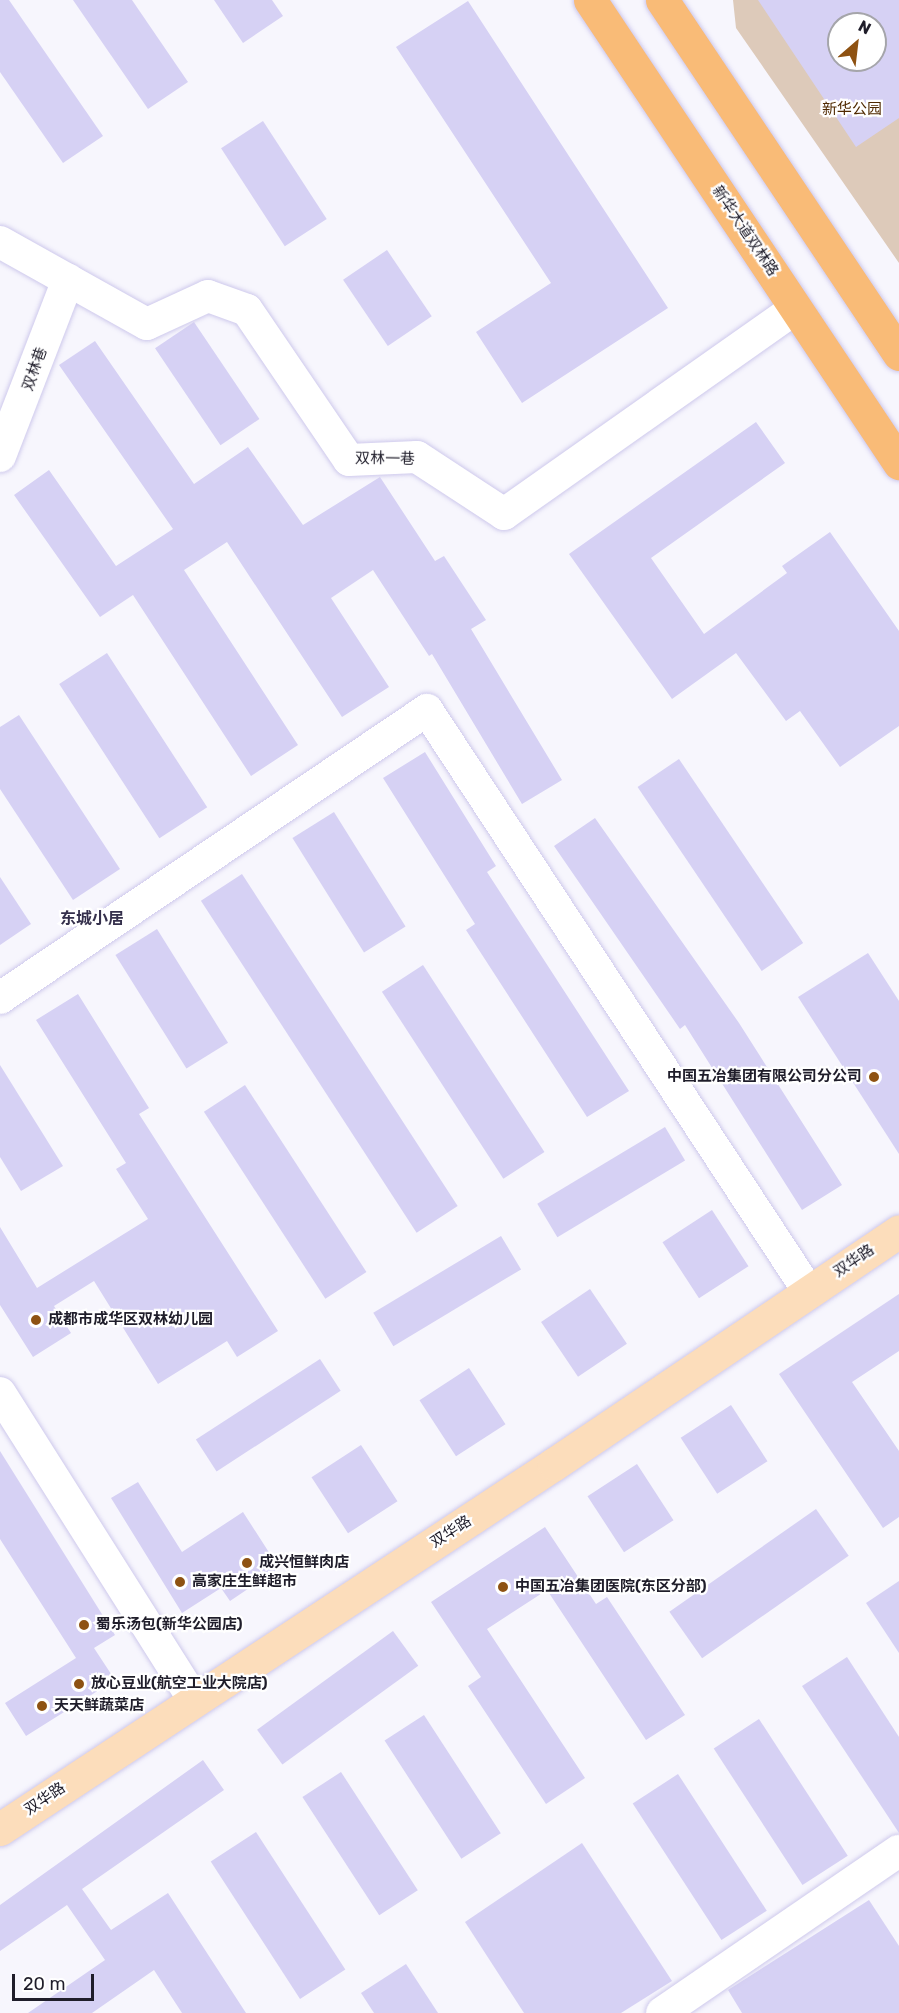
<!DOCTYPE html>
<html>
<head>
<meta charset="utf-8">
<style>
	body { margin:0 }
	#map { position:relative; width:899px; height:2013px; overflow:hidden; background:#f7f6fd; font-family:Rubik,"Noto Sans SC",sans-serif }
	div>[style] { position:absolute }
	.green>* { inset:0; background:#ddcaba }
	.building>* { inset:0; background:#d6d1f4; transform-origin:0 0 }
	.roads { filter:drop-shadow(0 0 2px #cec9ec) drop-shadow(0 0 2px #cec9ec) }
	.street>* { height:32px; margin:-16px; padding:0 16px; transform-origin:16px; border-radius:16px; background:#fff }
	.secondary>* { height:33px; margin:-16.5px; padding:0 16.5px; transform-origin:16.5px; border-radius:16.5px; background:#fcddbb }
	.primary>* { height:33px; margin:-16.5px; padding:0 16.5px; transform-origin:16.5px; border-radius:16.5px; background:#f9bb77 }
	.dots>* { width:16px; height:16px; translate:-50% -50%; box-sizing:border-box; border:3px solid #fff; border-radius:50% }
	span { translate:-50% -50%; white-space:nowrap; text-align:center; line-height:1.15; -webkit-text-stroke:4.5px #fff; paint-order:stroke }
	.park-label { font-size:15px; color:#4f2901 }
	.street-label { font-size:15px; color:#1f1d2a }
	.poi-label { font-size:15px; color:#1f1d2a; font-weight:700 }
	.right { translate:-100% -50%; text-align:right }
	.left { translate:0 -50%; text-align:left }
	.neighbourhood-label { font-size:16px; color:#35304c; font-weight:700 }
	.north { position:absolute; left:827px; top:12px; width:60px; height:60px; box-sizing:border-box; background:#fff; border:2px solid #a5a5aa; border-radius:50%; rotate:28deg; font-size:16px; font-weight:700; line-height:24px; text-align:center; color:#1f1d2a }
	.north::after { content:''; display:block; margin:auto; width:21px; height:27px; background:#8e5212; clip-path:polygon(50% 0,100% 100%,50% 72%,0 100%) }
	.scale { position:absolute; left:12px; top:1974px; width:82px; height:27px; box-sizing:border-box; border:3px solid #1f1d2a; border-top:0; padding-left:8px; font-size:18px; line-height:21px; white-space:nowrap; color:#1f1d2a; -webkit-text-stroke:4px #fff; paint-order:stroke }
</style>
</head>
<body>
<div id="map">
	<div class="green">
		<div style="clip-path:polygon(evenodd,733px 0,899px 0,899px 263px,736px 28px,733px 0,839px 24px,875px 24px,875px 60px,839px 60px,839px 24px)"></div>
	</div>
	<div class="building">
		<div style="clip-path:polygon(0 0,9px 0,103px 136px,63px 163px,0 72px)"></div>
		<div style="clip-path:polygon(73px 0,132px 0,188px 82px,148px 109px)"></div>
		<div style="clip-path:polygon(214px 0,272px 0,283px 16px,243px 43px)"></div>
		<div style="clip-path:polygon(evenodd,758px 0,899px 0,899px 118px,856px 147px,758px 0,839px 24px,875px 24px,875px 60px,839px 60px,839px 24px)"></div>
		<div style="clip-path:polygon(468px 1px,668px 308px,522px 403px,476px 332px,551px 283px,396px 47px)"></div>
		<div style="left:263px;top:121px;width:117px;height:50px;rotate:57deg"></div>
		<div style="left:387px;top:250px;width:80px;height:53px;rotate:56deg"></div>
		<div style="left:194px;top:322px;width:117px;height:47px;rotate:56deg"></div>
		<div style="clip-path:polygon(95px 341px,194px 484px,248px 447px,303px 525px,380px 477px,435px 561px,444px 556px,486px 620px,471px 629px,562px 780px,522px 804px,432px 654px,429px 656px,373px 570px,331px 598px,389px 687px,342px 717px,227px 542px,184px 570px,298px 745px,251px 776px,133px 595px,100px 617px,14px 495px,49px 470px,116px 566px,173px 529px,59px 365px)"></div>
		<div style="clip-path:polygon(756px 422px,785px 463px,651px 558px,704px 634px,787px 573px,782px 566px,830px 532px,899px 631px,899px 726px,840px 767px,800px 711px,786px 721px,736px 653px,672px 699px,569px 554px)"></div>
		<div style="left:107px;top:653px;width:184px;height:57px;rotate:57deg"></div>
		<div style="clip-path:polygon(19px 715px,120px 869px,73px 900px,0 789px,0 727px)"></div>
		<div style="clip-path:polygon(425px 752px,496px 866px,487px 872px,629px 1091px,587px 1117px,466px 930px,475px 924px,383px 778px)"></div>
		<div style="left:679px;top:759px;width:222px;height:50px;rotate:56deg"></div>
		<div style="left:334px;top:812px;width:135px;height:49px;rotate:58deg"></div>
		<div style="clip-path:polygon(595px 818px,739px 1023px,842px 1185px,802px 1210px,685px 1025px,680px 1029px,554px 846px)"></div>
		<div style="left:242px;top:874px;width:396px;height:49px;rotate:57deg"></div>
		<div style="clip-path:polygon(0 877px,31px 924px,0 945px)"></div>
		<div style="left:157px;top:929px;width:134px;height:49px;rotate:58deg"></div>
		<div style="clip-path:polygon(868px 953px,899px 1001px,899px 1154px,798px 997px)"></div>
		<div style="left:423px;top:965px;width:223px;height:49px;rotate:57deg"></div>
		<div style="clip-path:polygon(78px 994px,149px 1108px,139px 1114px,278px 1331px,237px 1357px,227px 1341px,158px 1384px,94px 1281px,54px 1306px,71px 1333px,33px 1357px,0 1305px,0 1227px,37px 1288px,148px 1219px,116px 1169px,126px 1163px,36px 1020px)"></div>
		<div style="clip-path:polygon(0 1065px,63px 1166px,21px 1191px,0 1157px)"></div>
		<div style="left:245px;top:1085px;width:223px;height:49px;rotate:57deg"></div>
		<div style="left:665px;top:1127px;width:39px;height:149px;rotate:59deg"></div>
		<div style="left:712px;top:1210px;width:67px;height:59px;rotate:57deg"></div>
		<div style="left:501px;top:1236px;width:39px;height:149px;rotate:59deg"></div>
		<div style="left:590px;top:1289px;width:66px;height:59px;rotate:56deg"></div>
		<div style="clip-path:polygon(899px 1294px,899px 1351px,852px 1382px,899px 1451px,899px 1517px,883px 1528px,779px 1374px)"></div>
		<div style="left:320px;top:1359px;width:38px;height:148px;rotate:57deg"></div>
		<div style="left:469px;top:1368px;width:67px;height:59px;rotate:57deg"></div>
		<div style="left:731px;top:1405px;width:67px;height:60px;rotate:57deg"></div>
		<div style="left:361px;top:1445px;width:67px;height:59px;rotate:57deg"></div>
		<div style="clip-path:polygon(0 1451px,115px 1635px,94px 1648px,115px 1680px,26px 1736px,5px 1703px,76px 1658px,0 1539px)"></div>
		<div style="left:637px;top:1464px;width:67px;height:59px;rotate:57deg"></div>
		<div style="clip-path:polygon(138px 1482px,182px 1552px,243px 1512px,279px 1568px,230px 1601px,221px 1588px,182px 1613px,111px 1498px)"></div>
		<div style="left:816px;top:1509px;width:57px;height:179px;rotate:55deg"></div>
		<div style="clip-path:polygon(545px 1527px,596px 1604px,607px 1597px,685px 1715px,646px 1740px,547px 1590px,487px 1629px,585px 1778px,546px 1804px,468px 1686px,481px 1677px,431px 1602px)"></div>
		<div style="clip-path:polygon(899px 1581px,899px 1653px,866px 1603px)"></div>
		<div style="left:393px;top:1631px;width:43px;height:168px;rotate:54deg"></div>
		<div style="clip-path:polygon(847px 1657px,899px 1737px,899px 1833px,802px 1686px)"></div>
		<div style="left:424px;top:1715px;width:141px;height:47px;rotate:57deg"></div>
		<div style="left:759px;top:1719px;width:163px;height:54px;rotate:57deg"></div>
		<div style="clip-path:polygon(203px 1760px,224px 1790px,82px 1889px,111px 1930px,168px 1893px,246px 2013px,182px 2013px,154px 1970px,92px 2013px,28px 2013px,105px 1960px,67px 1905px,0 1951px,0 1905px)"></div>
		<div style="left:341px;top:1772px;width:141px;height:46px;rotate:57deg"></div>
		<div style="left:678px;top:1774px;width:163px;height:54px;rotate:57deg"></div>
		<div style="left:256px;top:1832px;width:164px;height:54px;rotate:57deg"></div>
		<div style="clip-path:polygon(582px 1843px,672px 1981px,621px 2013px,524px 2013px,465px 1922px)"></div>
		<div style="clip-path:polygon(869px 1900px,899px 1946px,899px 2013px,742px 2013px,728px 1990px)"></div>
		<div style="clip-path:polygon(406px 1964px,438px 2013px,374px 2013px,361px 1993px)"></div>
	</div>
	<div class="roads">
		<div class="street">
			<div style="left:0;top:242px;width:168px;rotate:29.2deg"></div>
			<div style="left:147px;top:324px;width:67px;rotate:-24.7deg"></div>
			<div style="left:208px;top:296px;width:41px;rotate:19.7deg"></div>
			<div style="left:247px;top:310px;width:181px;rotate:55.8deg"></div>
			<div style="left:349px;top:460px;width:68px;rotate:-2.5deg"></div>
			<div style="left:417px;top:457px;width:104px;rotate:33.2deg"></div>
			<div style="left:504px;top:514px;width:357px;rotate:-35.2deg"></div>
			<div style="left:0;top:456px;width:189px;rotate:-68.9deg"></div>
			<div style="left:0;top:998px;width:515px;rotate:-34deg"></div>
			<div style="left:427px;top:710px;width:696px;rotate:56.72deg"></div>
			<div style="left:0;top:1393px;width:363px;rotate:57.7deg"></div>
			<div style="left:662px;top:2013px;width:287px;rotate:-34.4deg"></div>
		</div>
		<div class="secondary">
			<div style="left:0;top:1829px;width:663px;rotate:-33.38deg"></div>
			<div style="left:554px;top:1464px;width:416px;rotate:-34deg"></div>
		</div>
		<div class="primary">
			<div style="left:590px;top:0;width:557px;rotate:56.28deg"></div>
			<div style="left:662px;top:0;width:426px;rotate:56.2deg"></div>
		</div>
	</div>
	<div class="dots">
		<div style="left:874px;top:1077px;background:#8e5212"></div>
		<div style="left:36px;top:1320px;background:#8e5212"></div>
		<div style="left:247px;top:1563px;background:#8e5212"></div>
		<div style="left:180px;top:1582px;background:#8e5212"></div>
		<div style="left:503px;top:1587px;background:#8e5212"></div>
		<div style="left:84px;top:1625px;background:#8e5212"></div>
		<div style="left:79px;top:1684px;background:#8e5212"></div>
		<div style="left:42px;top:1706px;background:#8e5212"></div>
	</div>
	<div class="park-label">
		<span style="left:852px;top:110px">新华公园</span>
	</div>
	<div class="street-label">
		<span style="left:745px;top:231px;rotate:56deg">新华大道双林路</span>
		<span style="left:35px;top:369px;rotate:-70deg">双林巷</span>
		<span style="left:385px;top:459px;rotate:1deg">双林一巷</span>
		<span style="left:854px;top:1261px;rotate:-34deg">双华路</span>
		<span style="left:451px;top:1532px;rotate:-33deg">双华路</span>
		<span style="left:45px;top:1799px;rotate:-34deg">双华路</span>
	</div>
	<div class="poi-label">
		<span class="right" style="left:862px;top:1077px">中国五冶集团有限公司分公司</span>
		<span class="left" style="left:48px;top:1320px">成都市成华区双林幼儿园</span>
		<span class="left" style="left:259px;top:1563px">成兴恒鲜肉店</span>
		<span class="left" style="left:192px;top:1582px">高家庄生鲜超市</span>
		<span class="left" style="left:515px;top:1587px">中国五冶集团医院(东区分部)</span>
		<span class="left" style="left:96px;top:1625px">蜀乐汤包(新华公园店)</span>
		<span class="left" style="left:91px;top:1684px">放心豆业(航空工业大院店)</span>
		<span class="left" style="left:54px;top:1706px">天天鲜蔬菜店</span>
	</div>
	<div class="neighbourhood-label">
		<span style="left:92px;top:919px">东城小居</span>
	</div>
	<div class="north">N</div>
	<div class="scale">20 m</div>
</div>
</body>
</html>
